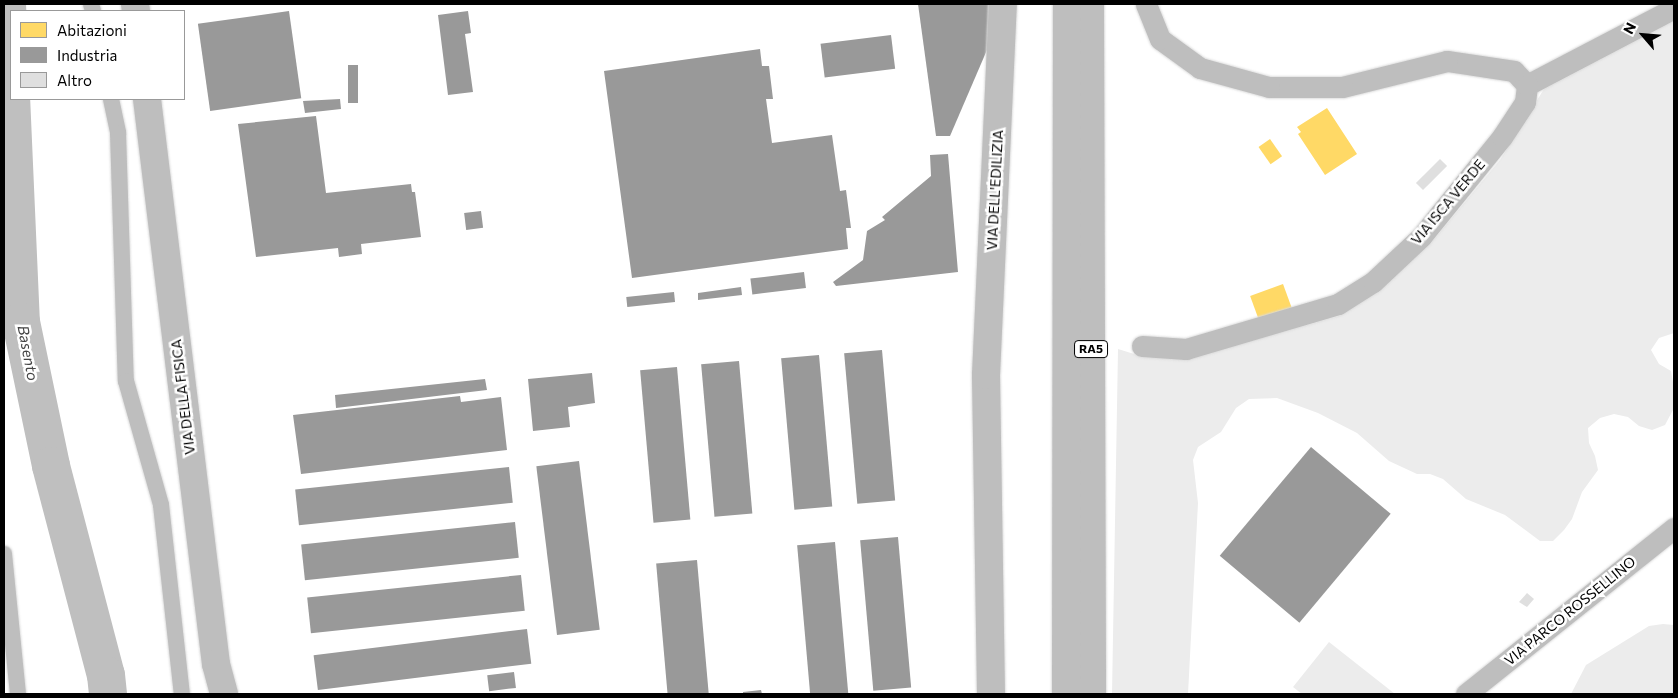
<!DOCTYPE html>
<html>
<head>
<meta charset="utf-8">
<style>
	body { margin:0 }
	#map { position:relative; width:1678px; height:698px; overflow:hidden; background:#fff; font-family:Commissioner,sans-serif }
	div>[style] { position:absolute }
	.green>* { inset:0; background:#ececec }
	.homes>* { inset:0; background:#ffd966; transform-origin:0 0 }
	.industry>* { inset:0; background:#999; transform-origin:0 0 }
	.river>* { height:38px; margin:-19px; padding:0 19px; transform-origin:19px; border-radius:19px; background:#bfbfbf }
	.building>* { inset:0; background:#dfdfdf; transform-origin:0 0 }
	.roads { filter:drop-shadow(0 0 1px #dbdbdb) drop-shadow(0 0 1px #dbdbdb) }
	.pedestrian>* { height:16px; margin:-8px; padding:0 8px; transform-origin:8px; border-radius:8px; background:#bebebe }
	.minor>* { height:21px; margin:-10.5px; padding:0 10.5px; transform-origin:10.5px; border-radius:10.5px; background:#bebebe }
	.tertiary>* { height:28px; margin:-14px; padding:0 14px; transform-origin:14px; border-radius:14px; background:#bebebe }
	.motorway>* { height:28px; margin:-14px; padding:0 14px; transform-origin:14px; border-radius:14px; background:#bebebe }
	span { translate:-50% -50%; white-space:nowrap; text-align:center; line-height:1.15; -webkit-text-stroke:5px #fff; paint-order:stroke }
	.shield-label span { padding:1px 4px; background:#fff; border:1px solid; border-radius:4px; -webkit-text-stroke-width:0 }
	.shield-label { font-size:12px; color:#000; font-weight:700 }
	.street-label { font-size:14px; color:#000 }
	.water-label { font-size:15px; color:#444; font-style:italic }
	.frame { position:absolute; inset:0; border:5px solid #000; pointer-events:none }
	.legend { position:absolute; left:10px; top:10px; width:175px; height:90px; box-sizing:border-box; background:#fff; border:1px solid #999; margin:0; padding:6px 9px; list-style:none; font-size:15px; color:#000 }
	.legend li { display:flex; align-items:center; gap:10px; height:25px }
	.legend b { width:25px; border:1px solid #999 }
	.north { position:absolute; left:1618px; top:10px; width:50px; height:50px; -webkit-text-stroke:4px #fff; paint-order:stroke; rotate:297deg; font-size:14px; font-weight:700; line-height:20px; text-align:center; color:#000 }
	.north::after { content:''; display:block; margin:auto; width:18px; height:22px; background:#000; clip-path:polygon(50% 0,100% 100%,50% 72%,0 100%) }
</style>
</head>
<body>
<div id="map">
	<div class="green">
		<div style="clip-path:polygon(1674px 21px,1674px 333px,1659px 338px,1651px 350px,1659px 364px,1671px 371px,1674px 388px,1674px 408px,1665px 425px,1652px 430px,1639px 426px,1628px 417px,1614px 414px,1600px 418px,1588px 428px,1589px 443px,1595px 456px,1598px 470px,1582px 492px,1572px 519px,1564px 530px,1553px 541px,1540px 541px,1505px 515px,1466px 499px,1443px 479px,1430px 474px,1417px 474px,1389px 461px,1357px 433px,1318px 413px,1277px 398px,1249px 399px,1236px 408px,1221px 432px,1198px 447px,1193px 460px,1198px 503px,1188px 694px,1112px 694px,1118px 349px,1147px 358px,1191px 358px,1339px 316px,1383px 287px,1436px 237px,1500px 160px,1544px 89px)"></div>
		<div style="clip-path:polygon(1663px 624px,1674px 625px,1674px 694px,1571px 694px,1586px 665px,1649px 626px)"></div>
		<div style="clip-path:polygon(1329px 642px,1395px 694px,1302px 694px,1293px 687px)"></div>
	</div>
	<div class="homes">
		<div style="clip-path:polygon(1327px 108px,1357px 154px,1325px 175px,1298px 134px,1301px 132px,1297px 127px)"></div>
		<div style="left:1270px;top:139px;width:21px;height:14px;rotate:55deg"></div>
		<div style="left:1283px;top:284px;width:27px;height:35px;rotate:70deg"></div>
	</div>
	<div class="industry">
		<div style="clip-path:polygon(918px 4px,995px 4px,996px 29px,950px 136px,936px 136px)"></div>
		<div style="left:289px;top:11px;width:88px;height:92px;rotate:82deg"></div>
		<div style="clip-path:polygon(468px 11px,471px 33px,465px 34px,473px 92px,448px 95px,438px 15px)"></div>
		<div style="left:891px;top:35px;width:34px;height:71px;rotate:83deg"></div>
		<div style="clip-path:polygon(760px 49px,762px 66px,769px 66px,773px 99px,766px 99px,772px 143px,832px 135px,840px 191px,846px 190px,851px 228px,846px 228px,848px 249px,632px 278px,604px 71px)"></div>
		<div style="left:348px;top:65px;width:10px;height:38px"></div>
		<div style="clip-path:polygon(340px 99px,341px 109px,305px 113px,303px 101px)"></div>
		<div style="clip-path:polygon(316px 116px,326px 193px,411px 184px,412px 192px,415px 192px,421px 237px,361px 244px,362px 254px,339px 257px,338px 248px,256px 257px,238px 124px)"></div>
		<div style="clip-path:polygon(948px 154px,958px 272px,836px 286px,833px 282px,863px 260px,867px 231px,885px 220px,882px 217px,931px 176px,930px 155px)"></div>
		<div style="left:481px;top:211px;width:17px;height:17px;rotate:83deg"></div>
		<div style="left:804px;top:272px;width:16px;height:54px;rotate:83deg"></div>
		<div style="clip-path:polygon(741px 287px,742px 295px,698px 300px,698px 293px)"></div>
		<div style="left:674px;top:292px;width:10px;height:48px;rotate:84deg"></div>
		<div style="left:882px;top:350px;width:151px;height:38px;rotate:85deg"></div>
		<div style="left:819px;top:355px;width:152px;height:38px;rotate:85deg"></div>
		<div style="left:739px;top:361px;width:153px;height:38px;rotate:85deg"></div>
		<div style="left:677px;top:367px;width:153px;height:37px;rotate:85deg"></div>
		<div style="clip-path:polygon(592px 373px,595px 403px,568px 407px,570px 427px,533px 431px,528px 379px)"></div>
		<div style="clip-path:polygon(485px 379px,487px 390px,336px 408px,335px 395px)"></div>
		<div style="clip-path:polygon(460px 396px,461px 402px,501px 397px,507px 450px,301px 474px,293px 415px)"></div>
		<div style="left:1311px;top:447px;width:104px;height:142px;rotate:40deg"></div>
		<div style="left:579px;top:461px;width:170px;height:43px;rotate:83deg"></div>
		<div style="left:509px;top:467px;width:36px;height:215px;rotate:84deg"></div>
		<div style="left:515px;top:522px;width:36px;height:215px;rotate:84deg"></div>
		<div style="left:898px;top:537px;width:151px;height:38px;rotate:85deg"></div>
		<div style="left:835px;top:542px;width:153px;height:38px;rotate:85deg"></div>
		<div style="left:697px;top:560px;width:135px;height:41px;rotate:85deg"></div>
		<div style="left:521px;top:575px;width:36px;height:215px;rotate:84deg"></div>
		<div style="left:527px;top:629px;width:35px;height:215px;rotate:83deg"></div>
		<div style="left:514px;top:672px;width:16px;height:27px;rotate:83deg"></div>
		<div style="clip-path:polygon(761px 690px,762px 694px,743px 694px,743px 692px)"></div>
	</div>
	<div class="river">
		<div style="left:7px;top:4px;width:318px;rotate:87.5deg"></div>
		<div style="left:21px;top:322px;width:147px;rotate:78.2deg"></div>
		<div style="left:51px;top:466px;width:216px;rotate:75.3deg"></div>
		<div style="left:106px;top:675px;width:19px;rotate:84deg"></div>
	</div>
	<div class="building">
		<div style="left:1440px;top:159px;width:10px;height:34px;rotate:45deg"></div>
		<div style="clip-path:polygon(1527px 593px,1534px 599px,1527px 607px,1519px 602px)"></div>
	</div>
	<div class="roads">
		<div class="pedestrian">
			<div style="left:91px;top:4px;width:7px;rotate:74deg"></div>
			<div style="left:111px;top:99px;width:35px;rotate:78deg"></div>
			<div style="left:118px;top:133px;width:248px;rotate:88.2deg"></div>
			<div style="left:126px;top:381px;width:129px;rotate:74.2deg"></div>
			<div style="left:161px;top:505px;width:190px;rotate:83.7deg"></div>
			<div style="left:4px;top:554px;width:141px;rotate:84.3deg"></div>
		</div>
		<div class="minor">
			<div style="left:1527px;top:85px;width:166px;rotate:-27.6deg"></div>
			<div style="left:1142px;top:346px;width:44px;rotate:3.9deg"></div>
			<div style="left:1186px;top:349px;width:159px;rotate:-16.5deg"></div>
			<div style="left:1338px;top:304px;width:41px;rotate:-32.2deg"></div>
			<div style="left:1373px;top:282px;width:66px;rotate:-43.2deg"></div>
			<div style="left:1421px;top:237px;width:129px;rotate:-51deg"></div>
			<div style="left:1502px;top:137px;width:42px;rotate:-56.7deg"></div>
			<div style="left:1525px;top:102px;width:17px;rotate:-83deg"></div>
			<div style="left:1527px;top:85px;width:19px;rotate:-133deg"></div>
			<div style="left:1514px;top:71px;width:68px;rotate:-171.5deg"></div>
			<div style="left:1447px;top:61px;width:108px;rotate:166.1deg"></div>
			<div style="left:1342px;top:87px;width:73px;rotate:180deg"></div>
			<div style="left:1269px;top:87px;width:72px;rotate:-164.6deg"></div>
			<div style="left:1200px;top:68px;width:49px;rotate:-144.1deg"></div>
			<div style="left:1160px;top:39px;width:38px;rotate:-112deg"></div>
			<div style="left:1466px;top:694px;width:266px;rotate:-38.6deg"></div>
		</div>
		<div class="tertiary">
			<div style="left:135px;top:4px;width:7px;rotate:82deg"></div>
			<div style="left:147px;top:99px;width:569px;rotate:83.04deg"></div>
			<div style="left:216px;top:664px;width:31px;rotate:75deg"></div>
			<div style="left:991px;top:694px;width:319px;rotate:-90.9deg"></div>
			<div style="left:986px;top:375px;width:371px;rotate:-87.4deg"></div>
		</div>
		<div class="motorway">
			<div style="left:1090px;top:4px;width:690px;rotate:89.83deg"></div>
			<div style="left:1066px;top:694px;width:690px;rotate:-89.92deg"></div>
		</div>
	</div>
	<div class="shield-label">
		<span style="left:1091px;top:349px">RA5</span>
	</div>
	<div class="street-label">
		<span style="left:995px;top:190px;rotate:-87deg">VIA DELL'EDILIZIA</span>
		<span style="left:1448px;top:202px;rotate:-50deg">VIA ISCA VERDE</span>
		<span style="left:183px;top:397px;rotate:-97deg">VIA DELLA FISICA</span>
		<span style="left:1570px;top:611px;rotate:-39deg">VIA PARCO ROSSELLINO</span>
	</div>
	<div class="water-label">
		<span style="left:28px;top:353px;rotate:79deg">Basento</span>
	</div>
	<div class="frame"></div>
	<ul class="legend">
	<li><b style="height:14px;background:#ffd966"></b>Abitazioni</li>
	<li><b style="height:14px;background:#999"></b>Industria</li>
	<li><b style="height:14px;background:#dfdfdf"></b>Altro</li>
	</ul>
	<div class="north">N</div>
</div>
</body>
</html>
